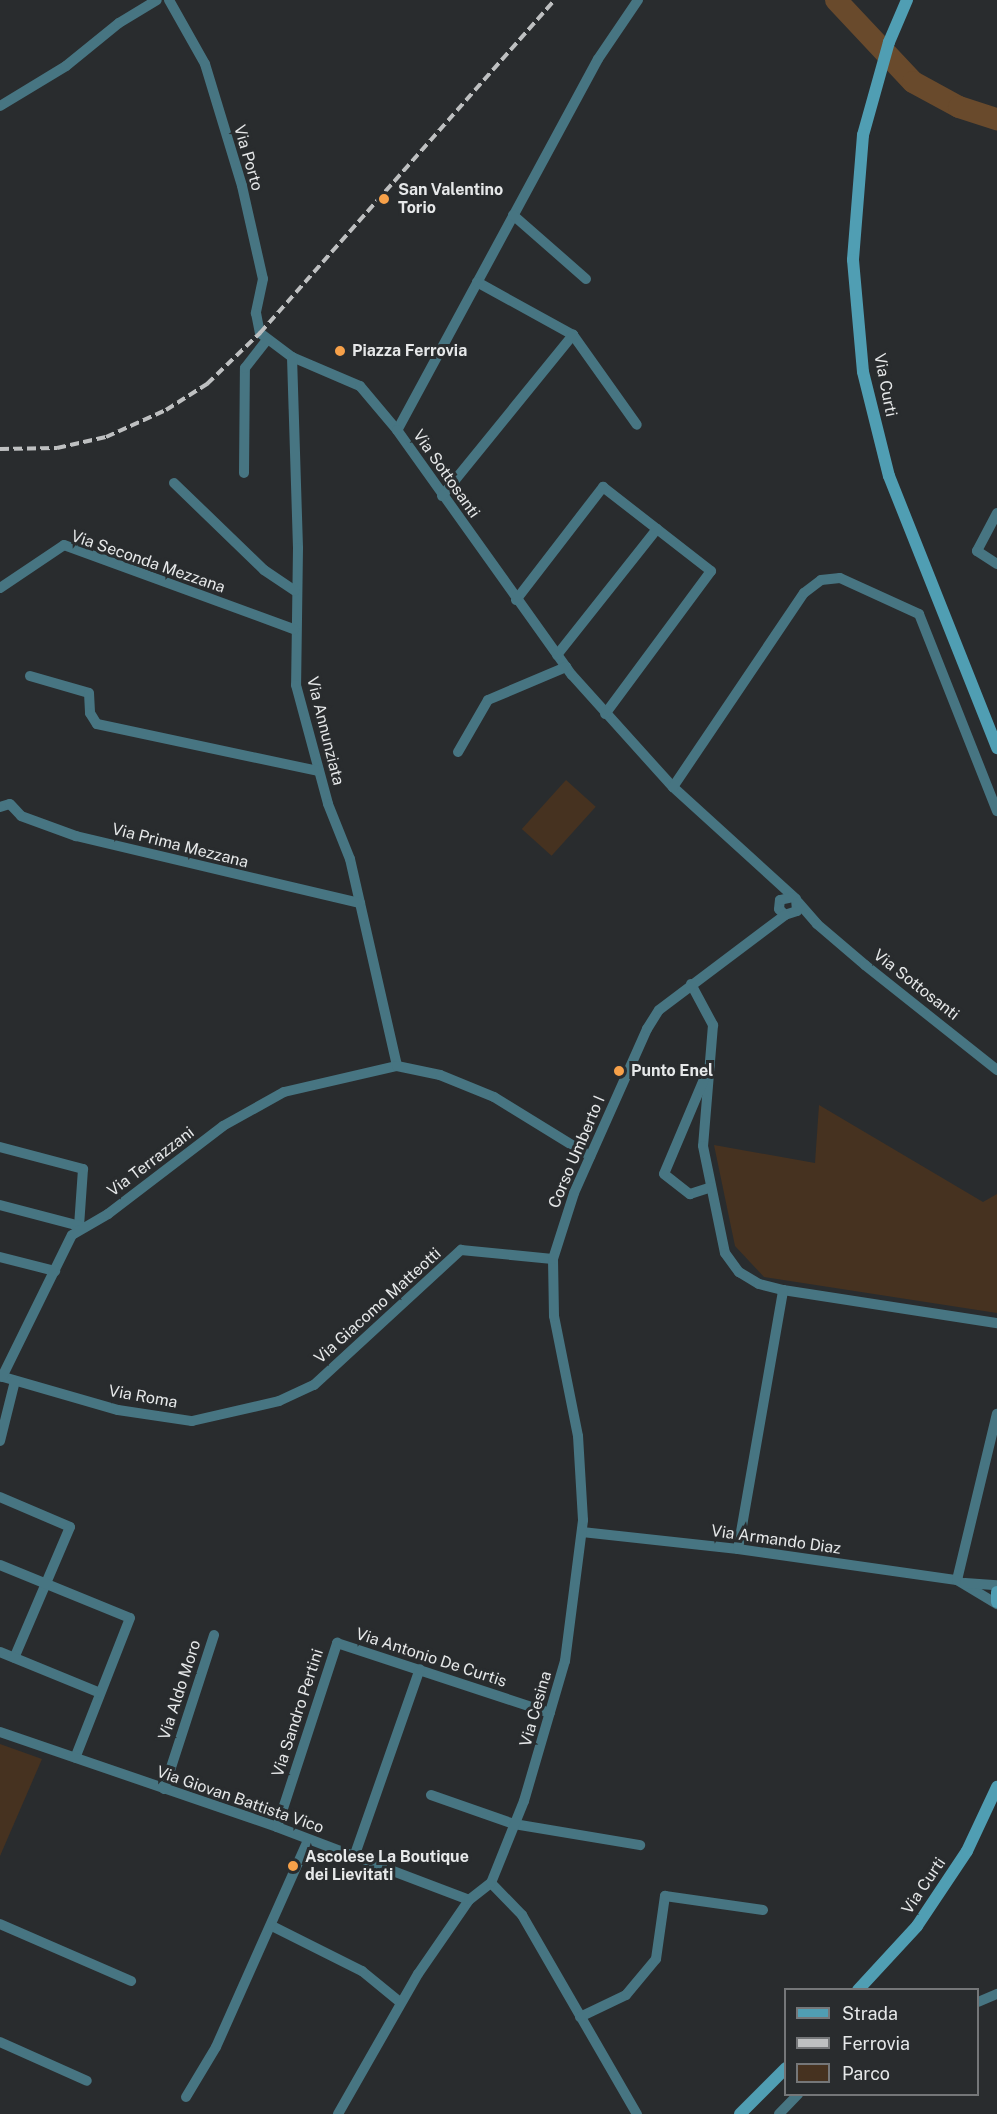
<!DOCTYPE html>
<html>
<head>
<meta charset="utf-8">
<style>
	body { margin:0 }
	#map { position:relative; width:997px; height:2114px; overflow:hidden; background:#292c2e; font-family:"Public Sans",sans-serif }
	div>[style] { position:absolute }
	.green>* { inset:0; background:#463220; transform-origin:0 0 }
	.river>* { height:22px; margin:-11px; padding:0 11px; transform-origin:11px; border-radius:11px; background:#694a2c }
	.street>* { height:10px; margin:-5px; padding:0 5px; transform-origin:5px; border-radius:5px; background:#477582 }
	.secondary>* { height:12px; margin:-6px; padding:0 6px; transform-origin:6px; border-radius:6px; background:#509eb3 }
	.rail>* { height:4px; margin-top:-2px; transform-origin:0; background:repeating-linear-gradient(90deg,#bec0c1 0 9px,transparent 0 13.5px) }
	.dots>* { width:16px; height:16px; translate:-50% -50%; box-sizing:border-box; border:3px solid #292c2e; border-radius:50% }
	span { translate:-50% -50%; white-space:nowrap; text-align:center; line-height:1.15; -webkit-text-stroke:6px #292c2e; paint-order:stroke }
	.street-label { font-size:16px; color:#e6e8e9 }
	.poi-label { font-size:16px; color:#e6e8e9; font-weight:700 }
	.left { translate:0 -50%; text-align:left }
	.legend { position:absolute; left:784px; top:1988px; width:195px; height:108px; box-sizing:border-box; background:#292c2e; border:2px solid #757779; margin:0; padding:8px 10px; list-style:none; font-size:18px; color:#e6e8e9 }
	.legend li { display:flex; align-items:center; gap:12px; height:30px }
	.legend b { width:30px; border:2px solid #757779 }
</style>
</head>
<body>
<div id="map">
	<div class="green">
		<div style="left:566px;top:780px;width:40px;height:66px;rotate:42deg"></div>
		<div style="clip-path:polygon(819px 1105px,983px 1202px,997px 1194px,997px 1313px,764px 1277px,735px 1246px,714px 1145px,815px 1163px)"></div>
		<div style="clip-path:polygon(0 1744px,42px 1759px,0 1856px)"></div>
	</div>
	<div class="river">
		<div style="left:836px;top:0;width:112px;rotate:46.8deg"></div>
		<div style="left:913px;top:82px;width:52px;rotate:28.5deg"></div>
		<div style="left:959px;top:107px;width:40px;rotate:18deg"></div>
	</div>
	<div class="street">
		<div style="left:169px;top:0;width:73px;rotate:60.6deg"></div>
		<div style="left:205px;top:64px;width:127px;rotate:73.1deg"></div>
		<div style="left:242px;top:186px;width:95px;rotate:77.3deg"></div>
		<div style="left:263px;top:279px;width:35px;rotate:102deg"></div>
		<div style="left:256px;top:313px;width:20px;rotate:79deg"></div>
		<div style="left:260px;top:333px;width:40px;rotate:37deg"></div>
		<div style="left:292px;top:357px;width:74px;rotate:23.1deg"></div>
		<div style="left:360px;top:386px;width:57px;rotate:49.9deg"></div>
		<div style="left:638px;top:0;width:71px;rotate:124.1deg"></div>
		<div style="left:598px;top:59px;width:422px;rotate:118.4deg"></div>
		<div style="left:397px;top:430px;width:301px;rotate:54.5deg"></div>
		<div style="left:572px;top:675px;width:151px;rotate:48deg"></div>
		<div style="left:673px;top:787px;width:166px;rotate:42.3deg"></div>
		<div style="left:796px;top:899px;width:12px;rotate:85deg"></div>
		<div style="left:797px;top:911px;width:13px;rotate:162deg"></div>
		<div style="left:785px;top:915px;width:8px;rotate:-135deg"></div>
		<div style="left:779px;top:909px;width:9px;rotate:-84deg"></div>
		<div style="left:780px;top:900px;width:13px;rotate:-13deg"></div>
		<div style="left:0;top:106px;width:77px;rotate:-31.2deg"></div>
		<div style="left:66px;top:66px;width:68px;rotate:-39.1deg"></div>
		<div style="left:119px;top:23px;width:44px;rotate:-31.2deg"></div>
		<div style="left:513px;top:215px;width:97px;rotate:41.2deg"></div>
		<div style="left:477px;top:282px;width:110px;rotate:28.9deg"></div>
		<div style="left:573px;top:335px;width:110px;rotate:54.6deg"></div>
		<div style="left:292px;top:357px;width:191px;rotate:88.2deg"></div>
		<div style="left:298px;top:548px;width:137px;rotate:90.8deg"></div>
		<div style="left:296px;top:685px;width:123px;rotate:74.9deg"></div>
		<div style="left:328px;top:804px;width:59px;rotate:68.2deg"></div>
		<div style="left:350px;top:859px;width:212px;rotate:77.2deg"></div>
		<div style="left:244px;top:473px;width:105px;rotate:-89.5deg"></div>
		<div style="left:245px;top:368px;width:36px;rotate:-52deg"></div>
		<div style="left:174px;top:483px;width:125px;rotate:44deg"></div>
		<div style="left:264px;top:570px;width:37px;rotate:34deg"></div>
		<div style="left:442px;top:496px;width:208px;rotate:-50.9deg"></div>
		<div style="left:997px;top:513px;width:43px;rotate:117.8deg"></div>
		<div style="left:977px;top:551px;width:24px;rotate:33deg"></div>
		<div style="left:0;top:588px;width:77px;rotate:-33.9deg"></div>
		<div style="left:64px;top:545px;width:245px;rotate:20.1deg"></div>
		<div style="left:516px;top:600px;width:143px;rotate:-52.4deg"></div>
		<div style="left:603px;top:487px;width:137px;rotate:37.9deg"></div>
		<div style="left:711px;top:571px;width:178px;rotate:126.5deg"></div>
		<div style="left:557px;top:655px;width:161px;rotate:-51.6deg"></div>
		<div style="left:30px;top:676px;width:61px;rotate:16.1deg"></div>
		<div style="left:89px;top:693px;width:20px;rotate:87deg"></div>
		<div style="left:90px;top:713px;width:13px;rotate:58deg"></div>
		<div style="left:97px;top:724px;width:227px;rotate:12deg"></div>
		<div style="left:458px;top:752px;width:60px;rotate:-60deg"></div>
		<div style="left:488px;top:700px;width:85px;rotate:-22.9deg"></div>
		<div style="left:673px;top:787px;width:234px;rotate:-56deg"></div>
		<div style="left:804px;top:593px;width:21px;rotate:-37deg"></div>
		<div style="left:821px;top:580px;width:19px;rotate:-6deg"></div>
		<div style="left:840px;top:578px;width:87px;rotate:24.5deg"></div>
		<div style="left:919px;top:614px;width:212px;rotate:68.4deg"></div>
		<div style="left:0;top:807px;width:10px;rotate:-17deg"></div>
		<div style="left:10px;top:804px;width:16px;rotate:47deg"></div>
		<div style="left:21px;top:816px;width:59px;rotate:20deg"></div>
		<div style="left:76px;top:836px;width:292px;rotate:13.3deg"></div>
		<div style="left:798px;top:902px;width:29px;rotate:49deg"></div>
		<div style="left:817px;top:924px;width:63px;rotate:40.5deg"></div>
		<div style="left:865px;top:965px;width:169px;rotate:38.5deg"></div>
		<div style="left:691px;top:984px;width:47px;rotate:61.8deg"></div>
		<div style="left:713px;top:1025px;width:121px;rotate:94.7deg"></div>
		<div style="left:703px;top:1146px;width:109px;rotate:78.4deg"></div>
		<div style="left:725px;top:1253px;width:24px;rotate:54deg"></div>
		<div style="left:739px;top:1272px;width:23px;rotate:31deg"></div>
		<div style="left:759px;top:1284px;width:25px;rotate:14deg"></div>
		<div style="left:783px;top:1290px;width:217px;rotate:8.8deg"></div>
		<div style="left:710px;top:1065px;width:118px;rotate:112.9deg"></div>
		<div style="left:664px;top:1174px;width:33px;rotate:38deg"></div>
		<div style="left:690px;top:1194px;width:22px;rotate:-18deg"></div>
		<div style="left:0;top:1147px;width:86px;rotate:14.8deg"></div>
		<div style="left:83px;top:1169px;width:57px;rotate:94deg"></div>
		<div style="left:0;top:1205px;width:87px;rotate:14.7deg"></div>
		<div style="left:0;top:1257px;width:57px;rotate:14.3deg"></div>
		<div style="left:0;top:1376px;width:123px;rotate:16.1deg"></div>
		<div style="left:118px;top:1410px;width:75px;rotate:8.5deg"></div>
		<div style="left:192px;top:1421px;width:89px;rotate:-12.9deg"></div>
		<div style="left:279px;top:1401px;width:38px;rotate:-25deg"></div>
		<div style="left:314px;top:1385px;width:200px;rotate:-42.6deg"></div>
		<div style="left:461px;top:1250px;width:92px;rotate:5.6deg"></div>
		<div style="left:2px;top:1377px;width:158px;rotate:-63.8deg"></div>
		<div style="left:72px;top:1235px;width:42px;rotate:-30.3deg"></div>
		<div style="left:108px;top:1214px;width:145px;rotate:-37.4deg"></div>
		<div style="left:223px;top:1126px;width:70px;rotate:-29.1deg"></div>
		<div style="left:284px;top:1092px;width:116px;rotate:-13deg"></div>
		<div style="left:397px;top:1066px;width:44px;rotate:11.8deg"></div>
		<div style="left:440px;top:1075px;width:58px;rotate:22.2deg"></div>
		<div style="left:494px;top:1097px;width:113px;rotate:31.6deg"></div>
		<div style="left:0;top:1441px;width:62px;rotate:-76deg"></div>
		<div style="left:0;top:1497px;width:76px;rotate:23.2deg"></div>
		<div style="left:70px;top:1527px;width:142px;rotate:113.1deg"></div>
		<div style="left:582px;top:1532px;width:157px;rotate:6.2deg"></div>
		<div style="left:738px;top:1549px;width:221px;rotate:8.1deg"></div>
		<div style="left:957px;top:1580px;width:47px;rotate:31deg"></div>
		<div style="left:738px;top:1549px;width:263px;rotate:-80.1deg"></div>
		<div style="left:0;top:1565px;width:140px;rotate:22.2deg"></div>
		<div style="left:130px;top:1618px;width:150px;rotate:111.4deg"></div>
		<div style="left:957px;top:1580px;width:171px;rotate:-76.5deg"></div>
		<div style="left:965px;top:1583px;width:32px;rotate:4deg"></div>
		<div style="left:0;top:1652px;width:108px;rotate:22.3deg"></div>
		<div style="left:0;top:1732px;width:293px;rotate:18.9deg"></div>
		<div style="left:277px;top:1827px;width:205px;rotate:20.8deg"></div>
		<div style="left:164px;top:1789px;width:162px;rotate:-72deg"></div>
		<div style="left:431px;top:1795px;width:88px;rotate:19.3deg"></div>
		<div style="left:514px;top:1824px;width:128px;rotate:9.5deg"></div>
		<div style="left:277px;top:1827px;width:194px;rotate:-71.9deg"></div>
		<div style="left:337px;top:1643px;width:224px;rotate:18.2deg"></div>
		<div style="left:354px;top:1857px;width:199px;rotate:-70.7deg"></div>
		<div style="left:491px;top:1883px;width:45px;rotate:45.9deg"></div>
		<div style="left:522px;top:1915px;width:230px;rotate:60deg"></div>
		<div style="left:0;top:1924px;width:143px;rotate:23.5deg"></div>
		<div style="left:272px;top:1926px;width:101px;rotate:26.6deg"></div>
		<div style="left:362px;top:1971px;width:50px;rotate:39.4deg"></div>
		<div style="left:978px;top:2002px;width:21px;rotate:-23deg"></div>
		<div style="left:580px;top:2017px;width:51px;rotate:-25.6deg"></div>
		<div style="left:626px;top:1995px;width:47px;rotate:-50.2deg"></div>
		<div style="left:656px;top:1959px;width:64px;rotate:-81.9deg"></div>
		<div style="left:665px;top:1896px;width:99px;rotate:8.1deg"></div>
		<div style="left:0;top:2042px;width:95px;rotate:24.1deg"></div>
		<div style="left:186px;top:2097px;width:58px;rotate:-59deg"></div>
		<div style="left:216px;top:2047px;width:227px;rotate:-66deg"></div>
		<div style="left:338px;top:2114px;width:161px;rotate:-60.3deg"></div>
		<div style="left:418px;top:1974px;width:90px;rotate:-55.4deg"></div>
		<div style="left:469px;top:1900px;width:28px;rotate:-38deg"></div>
		<div style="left:491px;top:1883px;width:88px;rotate:-68.1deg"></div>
		<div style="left:524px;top:1801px;width:146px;rotate:-73.7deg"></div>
		<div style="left:565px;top:1661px;width:142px;rotate:-82.7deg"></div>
		<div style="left:583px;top:1520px;width:84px;rotate:-93.4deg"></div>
		<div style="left:578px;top:1436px;width:122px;rotate:-101.3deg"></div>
		<div style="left:554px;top:1316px;width:57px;rotate:-91deg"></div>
		<div style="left:553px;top:1259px;width:69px;rotate:-72.3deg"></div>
		<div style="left:574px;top:1193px;width:180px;rotate:-66deg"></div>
		<div style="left:647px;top:1029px;width:22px;rotate:-58deg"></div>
		<div style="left:659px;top:1010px;width:158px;rotate:-37deg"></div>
		<div style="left:779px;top:2114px;width:28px;rotate:-46deg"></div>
	</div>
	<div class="secondary">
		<div style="left:907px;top:0;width:46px;rotate:113.2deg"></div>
		<div style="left:889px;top:42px;width:97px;rotate:105.6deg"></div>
		<div style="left:863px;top:135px;width:125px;rotate:94.6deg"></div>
		<div style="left:853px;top:260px;width:112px;rotate:84.9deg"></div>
		<div style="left:863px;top:372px;width:107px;rotate:76deg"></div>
		<div style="left:889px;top:476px;width:293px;rotate:68.3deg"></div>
		<div style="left:997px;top:1592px;width:10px;rotate:90deg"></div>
		<div style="left:858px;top:1990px;width:87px;rotate:-47.3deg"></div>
		<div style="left:917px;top:1926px;width:90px;rotate:-56.3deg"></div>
		<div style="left:967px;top:1851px;width:71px;rotate:-64.9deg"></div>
		<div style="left:740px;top:2114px;width:65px;rotate:-45deg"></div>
	</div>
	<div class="rail">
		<div style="left:0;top:449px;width:57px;rotate:-1deg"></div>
		<div style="left:57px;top:448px;width:50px;rotate:-12.7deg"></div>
		<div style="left:106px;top:437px;width:66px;rotate:-24.2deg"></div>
		<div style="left:166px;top:410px;width:49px;rotate:-32.4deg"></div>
		<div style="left:207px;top:384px;width:74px;rotate:-43.9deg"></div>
		<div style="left:260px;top:333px;width:445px;rotate:-48.5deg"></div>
	</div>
	<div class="dots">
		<div style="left:384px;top:199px;background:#f7a149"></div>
		<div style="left:340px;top:351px;background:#f7a149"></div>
		<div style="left:619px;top:1071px;background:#f7a149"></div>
		<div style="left:293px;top:1866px;background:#f7a149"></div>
	</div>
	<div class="street-label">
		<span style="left:248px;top:158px;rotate:74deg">Via Porto</span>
		<span style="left:885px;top:385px;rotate:79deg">Via Curti</span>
		<span style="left:446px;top:474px;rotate:55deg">Via Sottosanti</span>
		<span style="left:148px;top:562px;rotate:19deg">Via Seconda Mezzana</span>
		<span style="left:325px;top:731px;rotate:76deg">Via Annunziata</span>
		<span style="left:180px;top:846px;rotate:14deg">Via Prima Mezzana</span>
		<span style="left:916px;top:985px;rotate:38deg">Via Sottosanti</span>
		<span style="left:577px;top:1152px;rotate:-67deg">Corso Umberto I</span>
		<span style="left:151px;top:1162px;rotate:-37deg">Via Terrazzani</span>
		<span style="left:378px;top:1306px;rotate:-42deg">Via Giacomo Matteotti</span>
		<span style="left:143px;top:1397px;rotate:10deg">Via Roma</span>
		<span style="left:776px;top:1540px;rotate:8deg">Via Armando Diaz</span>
		<span style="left:431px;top:1658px;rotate:18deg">Via Antonio De Curtis</span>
		<span style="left:180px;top:1690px;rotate:-72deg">Via Aldo Moro</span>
		<span style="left:536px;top:1709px;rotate:-74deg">Via Cesina</span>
		<span style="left:298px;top:1713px;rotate:-72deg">Via Sandro Pertini</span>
		<span style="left:240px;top:1800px;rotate:19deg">Via Giovan Battista Vico</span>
		<span style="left:924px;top:1886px;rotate:-56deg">Via Curti</span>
	</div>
	<div class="poi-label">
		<span class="left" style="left:398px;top:199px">San Valentino<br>Torio</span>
		<span class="left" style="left:352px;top:351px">Piazza Ferrovia</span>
		<span class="left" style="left:631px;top:1071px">Punto Enel</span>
		<span class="left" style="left:305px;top:1866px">Ascolese La Boutique<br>dei Lievitati</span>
	</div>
	<ul class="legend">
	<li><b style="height:8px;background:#509eb3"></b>Strada</li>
	<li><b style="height:8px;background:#bec0c1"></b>Ferrovia</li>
	<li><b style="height:16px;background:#463220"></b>Parco</li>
	</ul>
</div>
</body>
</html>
